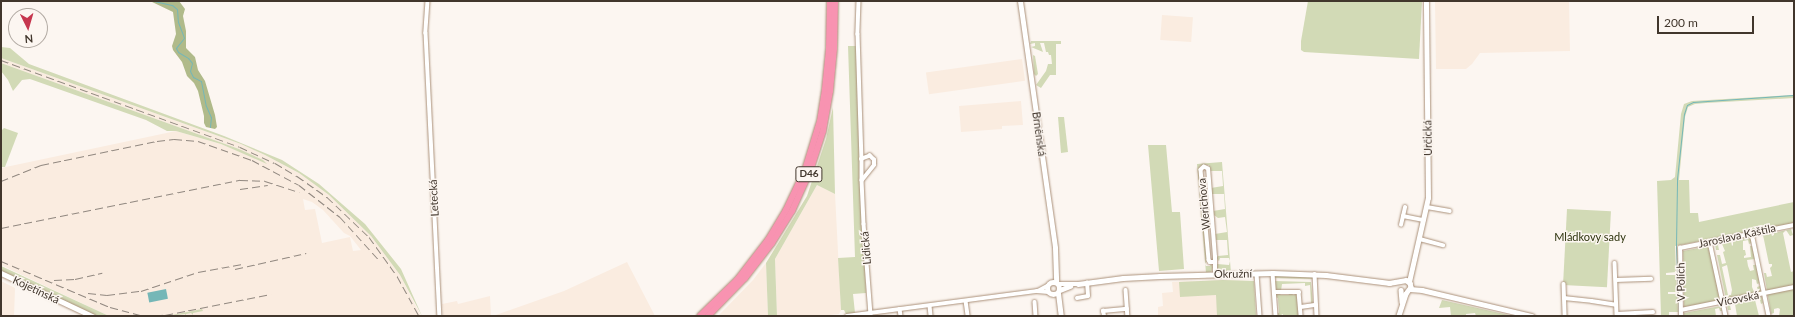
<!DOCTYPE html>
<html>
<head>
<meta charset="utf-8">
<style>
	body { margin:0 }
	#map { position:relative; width:1795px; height:317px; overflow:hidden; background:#fcf6f1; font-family:Lato,sans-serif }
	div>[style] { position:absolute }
	.built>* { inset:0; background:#faece0; transform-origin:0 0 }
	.green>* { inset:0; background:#d2dab6; transform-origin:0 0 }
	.forest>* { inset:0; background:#b0ba8a }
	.water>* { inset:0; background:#75b7b7; transform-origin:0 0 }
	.stream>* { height:1px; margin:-0.5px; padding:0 0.5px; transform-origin:0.5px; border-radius:0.5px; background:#75b7b7 }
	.roads { filter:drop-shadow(0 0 1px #ab917a) drop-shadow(0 0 1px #ab917a) }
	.minor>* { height:3.5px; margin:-1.75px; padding:0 1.75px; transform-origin:1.75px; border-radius:1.75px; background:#fff }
	.tertiary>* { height:4.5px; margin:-2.25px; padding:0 2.25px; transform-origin:2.25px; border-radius:2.25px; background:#fff }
	.secondary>* { height:5px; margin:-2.5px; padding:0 2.5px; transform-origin:2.5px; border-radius:2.5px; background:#fff }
	.secondary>.ring { margin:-2.5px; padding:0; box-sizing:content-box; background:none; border:5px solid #fff; border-radius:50% }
	.motorway>* { height:6px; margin:-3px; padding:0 3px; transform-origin:3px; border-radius:3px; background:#f893b1 }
	.rail>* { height:1px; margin-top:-0.5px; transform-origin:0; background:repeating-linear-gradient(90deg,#918880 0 8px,transparent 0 12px) }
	span { translate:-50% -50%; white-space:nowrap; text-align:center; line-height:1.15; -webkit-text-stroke:3px #fcf6f1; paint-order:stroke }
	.shield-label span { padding:1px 3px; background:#fcf6f1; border:1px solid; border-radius:3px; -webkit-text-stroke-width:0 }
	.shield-label { font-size:10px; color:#41362c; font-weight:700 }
	.street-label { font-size:11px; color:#41362c }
	.park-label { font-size:11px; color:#2d330d }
	.frame { position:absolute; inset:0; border:2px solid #41362c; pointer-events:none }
	.north { position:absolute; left:8px; top:8px; width:40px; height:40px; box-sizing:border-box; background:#fcf6f1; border:1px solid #b1a9a2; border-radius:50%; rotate:175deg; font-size:11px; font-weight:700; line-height:16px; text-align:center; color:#41362c }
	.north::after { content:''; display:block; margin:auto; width:14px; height:18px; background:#c6364e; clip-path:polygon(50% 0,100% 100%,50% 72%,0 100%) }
	.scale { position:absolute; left:1657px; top:16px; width:97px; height:18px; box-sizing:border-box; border:2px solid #41362c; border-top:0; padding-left:5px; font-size:12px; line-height:14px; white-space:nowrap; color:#41362c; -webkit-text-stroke:3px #fcf6f1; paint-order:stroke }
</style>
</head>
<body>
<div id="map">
	<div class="built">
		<div style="clip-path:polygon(1435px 1px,1569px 1px,1570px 51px,1480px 53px,1472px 64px,1466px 69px,1436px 69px)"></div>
		<div style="left:1162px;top:15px;width:31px;height:25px;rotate:4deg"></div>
		<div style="clip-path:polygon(evenodd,1px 58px,241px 144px,265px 155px,299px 173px,329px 195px,371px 236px,400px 275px,421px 316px,109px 316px,1px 265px,1px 168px,176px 131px,221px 144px,266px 163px,239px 149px,1px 63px,1px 58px,303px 199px,312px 202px,323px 210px,344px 233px,350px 236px,361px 250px,353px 251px,350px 237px,322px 243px,315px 209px,305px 210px,303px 199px)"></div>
		<div style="left:1022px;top:59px;width:22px;height:97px;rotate:82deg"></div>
		<div style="clip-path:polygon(1021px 101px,1023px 125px,1002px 126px,1002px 129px,961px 132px,959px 106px)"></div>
		<div style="clip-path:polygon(817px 185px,835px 194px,841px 310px,839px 314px,820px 316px,777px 316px,775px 259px)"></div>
		<div style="clip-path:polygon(627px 262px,655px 316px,493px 316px,564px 291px)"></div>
		<div style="clip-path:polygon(766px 263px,768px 316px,718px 316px,753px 280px)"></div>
		<div style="clip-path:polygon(1223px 280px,1254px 281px,1256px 316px,1158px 316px,1158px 307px,1163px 306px,1162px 293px,1173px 292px,1172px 282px)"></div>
		<div style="clip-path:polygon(1px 281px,15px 288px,14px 316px,1px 316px)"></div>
		<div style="clip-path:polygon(490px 296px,491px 316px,443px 316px,442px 304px,457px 301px,458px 304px)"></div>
	</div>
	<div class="green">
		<div style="clip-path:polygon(1308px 1px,1422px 1px,1419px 59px,1304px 52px,1301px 50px,1301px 41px)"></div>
		<div style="clip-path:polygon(1031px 41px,1061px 41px,1061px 44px,1056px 44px,1056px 75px,1050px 75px,1041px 88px,1036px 85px,1046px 71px,1048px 64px,1052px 64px,1051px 55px,1049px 55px,1048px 52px,1046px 52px,1044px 43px,1040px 43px,1043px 52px,1031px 47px,1035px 46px,1035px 43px,1030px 44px)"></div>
		<div style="clip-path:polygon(848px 46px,857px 46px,866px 293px,853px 294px,855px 313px,846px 314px,844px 310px,841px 310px,838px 258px,855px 257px)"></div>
		<div style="clip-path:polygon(1px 47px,10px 48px,29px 64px,224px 136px,282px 160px,319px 184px,365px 224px,401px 269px,422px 316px,400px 275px,371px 236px,329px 195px,299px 173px,265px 155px,241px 144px,1px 58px)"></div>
		<div style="clip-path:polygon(1033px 55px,1035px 56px,1038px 74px,1036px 76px,1034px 74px)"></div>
		<div style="clip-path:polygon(1px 63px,239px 149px,263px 160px,267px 164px,221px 144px,176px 131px,167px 131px,146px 120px,30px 79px,22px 80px,13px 91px,8px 80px,1px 71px)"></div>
		<div style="clip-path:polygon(1794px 95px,1794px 98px,1706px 103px,1695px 104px,1688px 107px,1685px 117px,1679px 180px,1689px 180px,1690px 213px,1698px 213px,1699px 222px,1794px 202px,1794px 223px,1675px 246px,1676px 272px,1666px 273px,1666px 275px,1676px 275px,1677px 292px,1668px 292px,1668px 294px,1677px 294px,1678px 312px,1669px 312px,1669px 315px,1678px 316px,1661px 316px,1657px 181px,1671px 180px,1675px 177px,1681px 114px,1684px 104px,1692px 101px)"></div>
		<div style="clip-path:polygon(833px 107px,835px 194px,817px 185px,775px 259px,777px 316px,768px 316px,766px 263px,807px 196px,826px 139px)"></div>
		<div style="clip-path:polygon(1058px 117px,1064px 117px,1068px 152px,1061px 153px)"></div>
		<div style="clip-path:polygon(4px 128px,18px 133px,5px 167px,1px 167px,1px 131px)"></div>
		<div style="clip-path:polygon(1148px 145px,1166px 145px,1172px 212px,1180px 212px,1184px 269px,1159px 271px)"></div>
		<div style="clip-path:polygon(1222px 162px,1231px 273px,1219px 273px,1216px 269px,1217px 264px,1229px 265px,1230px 261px,1229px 258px,1220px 258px,1219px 261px,1216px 258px,1218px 256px,1228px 255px,1227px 240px,1216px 240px,1215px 234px,1227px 232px,1225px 217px,1218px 218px,1214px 215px,1213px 211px,1225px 209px,1224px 194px,1212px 194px,1211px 188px,1223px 186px,1222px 171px,1210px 171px,1209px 165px,1200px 166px,1199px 172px,1200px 173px,1208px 259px,1205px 264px,1206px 266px,1210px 266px,1211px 264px,1213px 267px,1211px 272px,1206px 273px,1197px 164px)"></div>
		<div style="left:1567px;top:209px;width:44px;height:76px;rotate:3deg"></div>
		<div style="clip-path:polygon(1791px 229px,1793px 235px,1790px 236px,1786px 230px,1783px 233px,1791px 272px,1794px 271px,1794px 316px,1779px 316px,1780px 309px,1778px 308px,1774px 309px,1774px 313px,1771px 314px,1764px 273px,1766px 273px,1767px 277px,1772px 276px,1770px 268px,1772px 266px,1772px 264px,1769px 264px,1763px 235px,1771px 233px,1772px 236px,1774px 235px,1774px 233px)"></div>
		<div style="clip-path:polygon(evenodd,1750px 237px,1752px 243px,1749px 244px,1748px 240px,1743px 241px,1743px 250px,1745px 250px,1746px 255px,1744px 256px,1744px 258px,1751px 257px,1750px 246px,1752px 246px,1755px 259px,1747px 260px,1748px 266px,1750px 271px,1754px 270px,1753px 265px,1756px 265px,1760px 283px,1757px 284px,1756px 280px,1752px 279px,1752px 287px,1754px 292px,1758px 291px,1757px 287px,1760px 286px,1761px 292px,1726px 299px,1717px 255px,1720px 255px,1722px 264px,1726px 263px,1723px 252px,1725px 251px,1722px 244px,1718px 245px,1719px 250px,1716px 250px,1715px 244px,1731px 241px,1732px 246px,1733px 245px,1733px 241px,1750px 237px,1727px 265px,1732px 290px,1731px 295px,1728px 295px,1722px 267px,1727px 265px)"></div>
		<div style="clip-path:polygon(1709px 246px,1720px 300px,1684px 307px,1683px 251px)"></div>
		<div style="clip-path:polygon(1px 266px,109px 316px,97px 316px,16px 279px,1px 271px)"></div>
		<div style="clip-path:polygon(1277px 275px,1312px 277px,1313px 279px,1274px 278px)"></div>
		<div style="clip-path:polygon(1223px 280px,1254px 281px,1256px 316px,1217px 316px,1216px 295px,1180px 297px,1179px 282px)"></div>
		<div style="clip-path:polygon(1274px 281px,1311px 282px,1313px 305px,1309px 304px,1311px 303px,1310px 285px,1305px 286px,1305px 283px,1282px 284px,1281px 291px,1278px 291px,1275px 289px)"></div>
		<div style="clip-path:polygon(1291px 292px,1293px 295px,1297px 294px,1296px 292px,1299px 294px,1297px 296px,1297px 302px,1300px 302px,1301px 316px,1283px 316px,1283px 314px,1279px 316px,1276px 312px,1279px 313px,1278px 298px,1275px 297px,1276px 295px,1279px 293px,1281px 295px,1289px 295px,1288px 293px)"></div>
		<div style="clip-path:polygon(1762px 297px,1763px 303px,1761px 304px,1760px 300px,1755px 300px,1759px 316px,1737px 316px,1735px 304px,1730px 305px,1731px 310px,1728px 310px,1727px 305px)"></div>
		<div style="clip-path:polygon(1442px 300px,1513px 316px,1476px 316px,1475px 313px,1466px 314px,1466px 316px,1451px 316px,1450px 307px,1439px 308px)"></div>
		<div style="clip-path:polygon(1721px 306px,1722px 311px,1720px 311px,1719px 308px,1715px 309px,1716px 316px,1684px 316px,1684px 313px)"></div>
		<div style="clip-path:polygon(202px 309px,203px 311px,193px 313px,193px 315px,191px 313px,186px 314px,186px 316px,185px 314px,167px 316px)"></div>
	</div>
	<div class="forest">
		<div style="clip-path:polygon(150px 1px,179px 1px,185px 9px,183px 16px,186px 31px,186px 48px,195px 57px,198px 70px,205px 81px,215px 115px,217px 127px,215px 129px,206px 127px,204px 123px,204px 116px,198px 91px,194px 83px,187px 76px,182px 62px,173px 50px,172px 46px,176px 34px,173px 12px)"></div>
	</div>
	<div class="water">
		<div style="left:166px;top:289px;width:10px;height:19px;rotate:79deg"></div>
	</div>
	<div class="stream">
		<div style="left:154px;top:1px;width:18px;rotate:13deg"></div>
		<div style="left:172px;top:5px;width:6px;rotate:39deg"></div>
		<div style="left:177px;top:9px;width:13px;rotate:86deg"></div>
		<div style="left:178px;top:22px;width:17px;rotate:69deg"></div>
		<div style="left:184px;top:38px;width:13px;rotate:129deg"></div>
		<div style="left:176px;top:48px;width:4px;rotate:63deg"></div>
		<div style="left:178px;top:52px;width:12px;rotate:31deg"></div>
		<div style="left:188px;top:58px;width:6px;rotate:51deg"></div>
		<div style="left:192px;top:63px;width:8px;rotate:104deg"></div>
		<div style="left:190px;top:71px;width:7px;rotate:63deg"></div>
		<div style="left:193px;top:77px;width:9px;rotate:27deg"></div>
		<div style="left:201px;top:81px;width:25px;rotate:79deg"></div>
		<div style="left:206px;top:106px;width:12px;rotate:66deg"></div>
		<div style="left:211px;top:117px;width:10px;rotate:96deg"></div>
		<div style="left:1679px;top:316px;width:70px;rotate:-92.5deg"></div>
		<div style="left:1676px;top:246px;width:67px;rotate:-89.1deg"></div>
		<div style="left:1677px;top:179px;width:65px;rotate:-83.9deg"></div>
		<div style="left:1684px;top:114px;width:9px;rotate:-72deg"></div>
		<div style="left:1687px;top:105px;width:7px;rotate:-27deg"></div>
		<div style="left:1693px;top:102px;width:101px;rotate:-4deg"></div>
	</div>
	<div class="roads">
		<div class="minor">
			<div style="left:428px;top:1px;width:32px;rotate:94deg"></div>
			<div style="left:426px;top:33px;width:283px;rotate:87.2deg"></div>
			<div style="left:859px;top:1px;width:33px;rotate:92deg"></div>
			<div style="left:858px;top:34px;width:125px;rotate:88.2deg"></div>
			<div style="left:862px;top:180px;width:19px;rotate:-51deg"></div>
			<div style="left:874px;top:165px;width:5px;rotate:-90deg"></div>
			<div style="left:874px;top:160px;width:6px;rotate:-135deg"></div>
			<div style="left:870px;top:156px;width:9px;rotate:159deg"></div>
			<div style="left:862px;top:159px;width:21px;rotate:90deg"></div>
			<div style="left:862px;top:180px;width:44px;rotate:87.4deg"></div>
			<div style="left:864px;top:224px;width:92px;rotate:85.6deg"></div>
			<div style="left:1427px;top:207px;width:23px;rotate:10deg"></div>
			<div style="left:1403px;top:216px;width:21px;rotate:11deg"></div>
			<div style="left:1401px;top:225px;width:18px;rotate:-77deg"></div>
			<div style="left:1752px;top:233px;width:85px;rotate:78.4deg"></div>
			<div style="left:1420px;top:239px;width:24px;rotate:15deg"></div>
			<div style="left:1710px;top:242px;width:76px;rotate:77.8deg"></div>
			<div style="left:1615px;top:263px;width:53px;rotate:87.8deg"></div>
			<div style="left:1273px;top:273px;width:43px;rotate:86deg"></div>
			<div style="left:1215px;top:274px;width:17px;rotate:-90deg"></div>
			<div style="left:1215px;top:257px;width:88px;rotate:-94.5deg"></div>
			<div style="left:1208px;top:169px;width:4px;rotate:-153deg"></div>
			<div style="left:1204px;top:167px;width:4px;rotate:135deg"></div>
			<div style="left:1201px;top:170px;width:90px;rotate:84.9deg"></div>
			<div style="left:1209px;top:260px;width:2px;rotate:63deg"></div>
			<div style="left:1210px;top:262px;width:5px"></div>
			<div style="left:1257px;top:274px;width:42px;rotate:85.9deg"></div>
			<div style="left:1315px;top:274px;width:42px;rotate:87.3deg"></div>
			<div style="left:1616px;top:280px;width:35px;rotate:-2deg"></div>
			<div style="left:1564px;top:284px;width:32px;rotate:88deg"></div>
			<div style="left:1126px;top:290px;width:26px;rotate:86deg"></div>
			<div style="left:1038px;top:291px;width:10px;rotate:-29deg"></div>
			<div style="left:1274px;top:292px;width:25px"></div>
			<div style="left:1299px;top:292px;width:24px;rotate:85deg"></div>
			<div style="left:1077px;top:298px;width:11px;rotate:-10deg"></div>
			<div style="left:1088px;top:296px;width:13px;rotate:-94deg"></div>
			<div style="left:1564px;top:298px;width:27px;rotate:6deg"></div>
			<div style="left:966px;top:301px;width:15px;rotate:82deg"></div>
			<div style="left:1592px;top:301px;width:24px;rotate:9deg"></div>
			<div style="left:1035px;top:302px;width:14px;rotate:86deg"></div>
			<div style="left:930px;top:306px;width:10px;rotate:84deg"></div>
			<div style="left:1301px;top:307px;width:15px;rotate:-8deg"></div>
			<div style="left:900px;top:309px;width:7px;rotate:82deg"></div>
			<div style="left:1681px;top:310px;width:115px;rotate:-11.5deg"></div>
			<div style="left:1617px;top:314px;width:36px;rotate:-3deg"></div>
			<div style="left:847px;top:316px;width:192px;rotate:-7.5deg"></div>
			<div style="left:1037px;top:291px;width:11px;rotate:5deg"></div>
			<div style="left:1104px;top:316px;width:5px;rotate:-101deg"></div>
			<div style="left:1103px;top:311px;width:24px;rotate:-5deg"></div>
			<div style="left:1681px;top:316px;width:68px;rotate:-90.8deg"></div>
			<div style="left:1680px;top:248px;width:116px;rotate:-11.4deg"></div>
		</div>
		<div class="tertiary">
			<div style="left:1409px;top:282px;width:86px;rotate:-77.3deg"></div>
			<div style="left:1428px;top:198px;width:197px;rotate:-90.6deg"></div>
			<div style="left:1058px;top:284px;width:20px"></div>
			<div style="left:1078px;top:284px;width:45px;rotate:-7.6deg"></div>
			<div style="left:1123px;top:278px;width:37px;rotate:-3deg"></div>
			<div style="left:1160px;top:276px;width:113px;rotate:-1.5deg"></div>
			<div style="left:1273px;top:273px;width:53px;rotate:2.2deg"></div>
			<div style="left:1326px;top:275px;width:64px;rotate:7.2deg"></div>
			<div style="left:1389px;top:283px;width:17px;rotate:-10deg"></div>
			<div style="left:1406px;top:280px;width:5px;rotate:37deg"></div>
			<div style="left:1410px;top:283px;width:4px;rotate:76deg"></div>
			<div style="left:1411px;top:287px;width:9px;rotate:126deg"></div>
			<div style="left:1406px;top:294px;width:23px;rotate:108deg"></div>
			<div style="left:1410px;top:289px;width:12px;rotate:5deg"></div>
			<div style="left:1422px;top:290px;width:113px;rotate:13.3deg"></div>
			<div style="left:1060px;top:290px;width:11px;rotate:-22deg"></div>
			<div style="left:1401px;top:290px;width:12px;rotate:85deg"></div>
		</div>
		<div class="secondary">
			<div style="left:1020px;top:1px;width:249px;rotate:81.9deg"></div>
			<div style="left:1055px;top:248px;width:34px;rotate:88deg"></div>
			<div style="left:1px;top:273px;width:101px;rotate:25.3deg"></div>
			<div class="ring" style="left:1047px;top:282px;width:7px;height:7px"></div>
			<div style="left:1058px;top:293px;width:23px;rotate:83deg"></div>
		</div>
		<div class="motorway">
			<div style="left:700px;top:316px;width:52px;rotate:-44.2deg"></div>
			<div style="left:737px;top:280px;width:51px;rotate:-52.2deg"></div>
			<div style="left:768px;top:240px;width:35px;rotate:-59deg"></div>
			<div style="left:786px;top:210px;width:44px;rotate:-64.6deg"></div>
			<div style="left:805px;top:170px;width:51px;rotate:-73deg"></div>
			<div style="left:820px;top:121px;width:32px;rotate:-81deg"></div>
			<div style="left:825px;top:89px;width:40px;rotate:-84.3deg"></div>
			<div style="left:829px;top:49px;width:48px;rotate:-88.8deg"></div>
			<div style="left:708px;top:316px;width:53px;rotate:-45.8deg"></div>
			<div style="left:745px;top:278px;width:44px;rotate:-52.4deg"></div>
			<div style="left:772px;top:243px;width:38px;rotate:-58deg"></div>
			<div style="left:792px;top:211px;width:44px;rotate:-65.8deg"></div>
			<div style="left:810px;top:171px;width:42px;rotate:-72deg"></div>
			<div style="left:823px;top:131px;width:41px;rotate:-80.1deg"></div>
			<div style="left:830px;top:91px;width:42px;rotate:-84.6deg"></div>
			<div style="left:834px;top:49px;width:48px;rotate:-88.8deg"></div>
		</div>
	</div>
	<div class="rail">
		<div style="left:1px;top:60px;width:254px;rotate:20deg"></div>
		<div style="left:240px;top:147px;width:38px;rotate:25deg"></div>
		<div style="left:275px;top:163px;width:26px;rotate:31deg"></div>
		<div style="left:297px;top:176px;width:37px;rotate:35deg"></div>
		<div style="left:327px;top:197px;width:58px;rotate:43.6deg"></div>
		<div style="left:369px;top:237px;width:48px;rotate:54.3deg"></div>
		<div style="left:397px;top:276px;width:46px;rotate:61.2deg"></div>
		<div style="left:1px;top:181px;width:43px;rotate:-21.8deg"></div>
		<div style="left:41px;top:165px;width:118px;rotate:-11.7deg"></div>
		<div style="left:157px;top:141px;width:17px;rotate:-7deg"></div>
		<div style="left:174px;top:139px;width:24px;rotate:5deg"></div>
		<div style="left:198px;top:141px;width:57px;rotate:19.4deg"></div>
		<div style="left:252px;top:160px;width:53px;rotate:28deg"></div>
		<div style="left:299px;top:185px;width:52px;rotate:38deg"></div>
		<div style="left:340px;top:217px;width:58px;rotate:47.8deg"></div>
		<div style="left:240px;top:189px;width:28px;rotate:-8deg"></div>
		<div style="left:1px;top:228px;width:244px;rotate:-11.4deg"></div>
		<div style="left:240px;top:180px;width:25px;rotate:2deg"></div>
		<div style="left:265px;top:181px;width:36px;rotate:18deg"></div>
		<div style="left:1px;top:261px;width:118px;rotate:22.9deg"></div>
		<div style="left:110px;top:307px;width:34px;rotate:15deg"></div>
		<div style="left:143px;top:316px;width:22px;rotate:-3deg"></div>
		<div style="left:165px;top:315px;width:108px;rotate:-11.2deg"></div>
		<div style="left:235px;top:269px;width:73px;rotate:-12.7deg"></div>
		<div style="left:54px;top:280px;width:21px;rotate:-3deg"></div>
		<div style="left:75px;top:279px;width:28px;rotate:-13deg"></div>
		<div style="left:88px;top:293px;width:19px;rotate:6deg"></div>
		<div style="left:107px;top:295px;width:34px;rotate:-7deg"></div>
		<div style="left:141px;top:291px;width:60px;rotate:-18.4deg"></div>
		<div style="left:198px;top:272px;width:45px;rotate:-10.3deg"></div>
	</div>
	<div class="shield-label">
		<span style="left:809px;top:174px">D46</span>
	</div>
	<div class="street-label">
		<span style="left:1039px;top:134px;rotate:82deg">Brněnská</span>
		<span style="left:1428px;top:138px;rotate:-91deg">Určická</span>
		<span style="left:434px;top:198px;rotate:-93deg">Letecká</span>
		<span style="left:1204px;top:204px;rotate:-95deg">Werichova</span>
		<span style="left:1737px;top:236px;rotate:-12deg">Jaroslava Kaštila</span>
		<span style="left:866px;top:248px;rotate:-95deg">Lidická</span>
		<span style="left:1233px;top:274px;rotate:-1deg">Okružní</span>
		<span style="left:1681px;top:282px;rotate:-91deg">V Polích</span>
		<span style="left:36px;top:290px;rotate:25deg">Kojetínská</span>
		<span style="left:1738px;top:299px;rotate:-11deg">Vícovská</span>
	</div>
	<div class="park-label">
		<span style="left:1590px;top:237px">Mládkovy sady</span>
	</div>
	<div class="frame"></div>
	<div class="north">N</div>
	<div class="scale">200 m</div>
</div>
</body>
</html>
